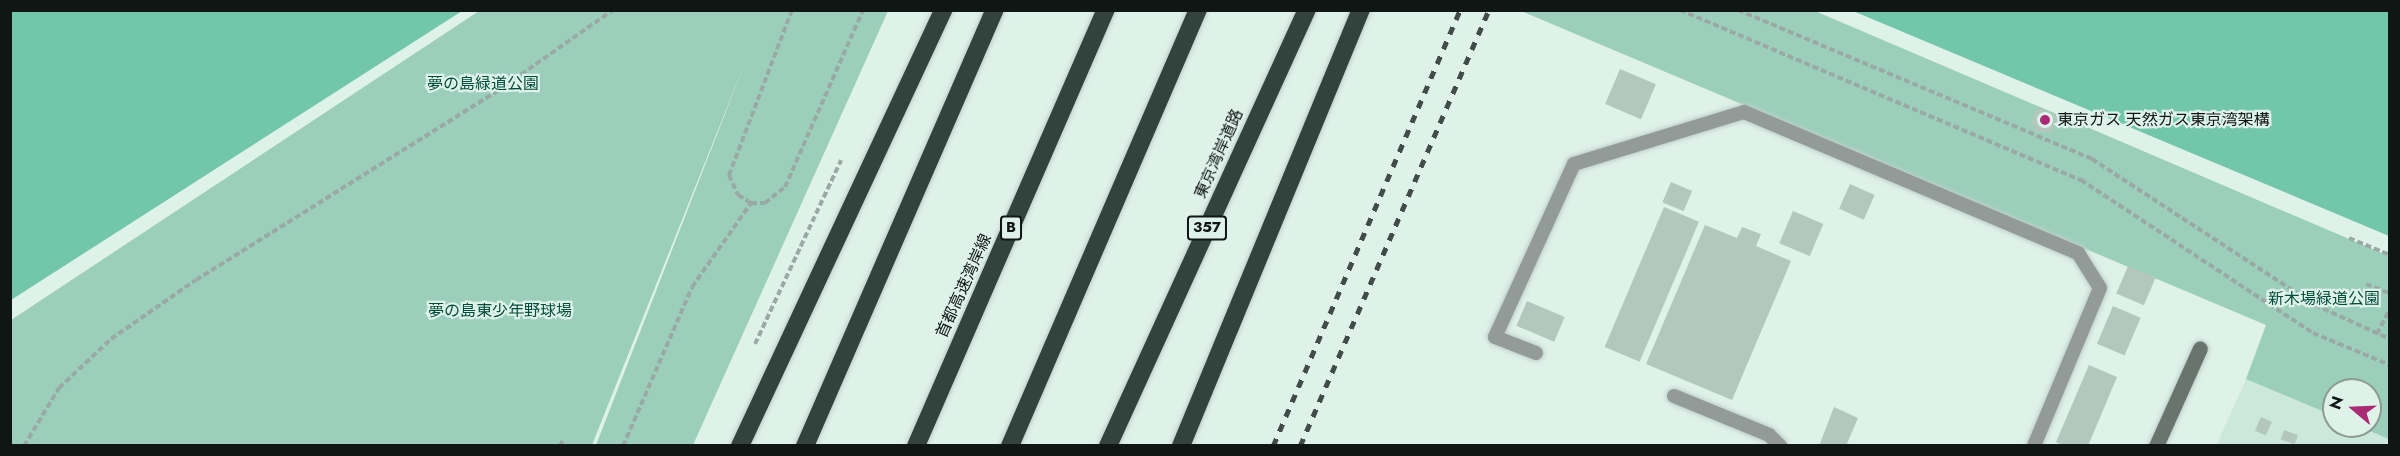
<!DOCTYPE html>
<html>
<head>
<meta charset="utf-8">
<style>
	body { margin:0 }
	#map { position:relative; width:2400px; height:456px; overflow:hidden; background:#dff2ea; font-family:Jost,"Noto Sans JP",sans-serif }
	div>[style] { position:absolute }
	.built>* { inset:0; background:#cce8dd }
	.green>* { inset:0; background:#9bcfbb }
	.water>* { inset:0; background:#72c6a9 }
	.building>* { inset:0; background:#b4c7bf; transform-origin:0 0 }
	.path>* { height:4px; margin-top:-2px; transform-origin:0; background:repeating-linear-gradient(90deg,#9aa9a3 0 6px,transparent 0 9px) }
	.roads { filter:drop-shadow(0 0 2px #becfc8) drop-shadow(0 0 2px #becfc8) }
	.lane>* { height:14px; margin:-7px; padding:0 7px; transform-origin:7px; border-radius:7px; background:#939b98 }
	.secondary>* { height:15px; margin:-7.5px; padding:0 7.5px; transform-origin:7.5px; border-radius:7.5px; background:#69746f }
	.highway>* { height:18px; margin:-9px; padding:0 9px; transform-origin:9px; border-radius:9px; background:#32423c }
	.rail>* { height:4.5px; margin-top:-2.25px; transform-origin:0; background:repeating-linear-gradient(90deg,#414b48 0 8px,transparent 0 16px) }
	.dots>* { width:16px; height:16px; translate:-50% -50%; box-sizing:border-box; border:3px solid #dff2ea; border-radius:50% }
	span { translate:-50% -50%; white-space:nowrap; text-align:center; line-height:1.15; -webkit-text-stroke:4.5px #dff2ea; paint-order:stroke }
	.shield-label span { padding:2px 4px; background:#dff2ea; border:2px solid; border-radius:4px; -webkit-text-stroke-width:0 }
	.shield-label { font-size:15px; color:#0f1614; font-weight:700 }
	.park-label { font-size:16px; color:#024d3a }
	.poi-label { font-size:16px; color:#0f1614 }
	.left { translate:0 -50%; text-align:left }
	.street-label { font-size:16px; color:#0f1614 }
	.frame { position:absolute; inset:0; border:12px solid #0f1614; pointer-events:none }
	.north { position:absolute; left:2322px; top:378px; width:60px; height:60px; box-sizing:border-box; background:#dff2ea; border:2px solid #8c9a94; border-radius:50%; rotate:289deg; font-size:16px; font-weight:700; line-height:24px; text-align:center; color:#0f1614 }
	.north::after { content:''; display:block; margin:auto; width:21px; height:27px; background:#ab2a76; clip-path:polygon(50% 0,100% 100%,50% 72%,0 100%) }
</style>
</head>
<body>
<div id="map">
	<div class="built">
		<div style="clip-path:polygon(2246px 379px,2334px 416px,2334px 426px,2358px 426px,2390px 439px,2389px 446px,2216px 446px)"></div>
	</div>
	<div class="green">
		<div style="clip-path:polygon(479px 11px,888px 11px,693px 445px,596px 445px,746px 60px,592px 445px,11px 445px,11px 320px)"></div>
		<div style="clip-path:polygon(1521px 11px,1815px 11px,2389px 256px,2389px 439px,2358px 426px,2370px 426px,2370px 390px,2334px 390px,2334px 416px,2246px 379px,2266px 325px)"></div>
	</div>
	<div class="water">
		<div style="clip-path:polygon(11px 10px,462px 10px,462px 11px,11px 300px)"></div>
		<div style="clip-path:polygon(1853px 11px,2389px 11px,2389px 236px)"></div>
	</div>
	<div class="building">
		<div style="left:1620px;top:69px;width:39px;height:38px;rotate:23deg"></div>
		<div style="clip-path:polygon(2038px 107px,2058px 116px,2051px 133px,2033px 131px,2035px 126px,2030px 124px)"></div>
		<div style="left:1671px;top:182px;width:23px;height:22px;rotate:23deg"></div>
		<div style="left:1850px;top:184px;width:27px;height:27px;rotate:24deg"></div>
		<div style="left:1664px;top:207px;width:38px;height:152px;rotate:23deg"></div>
		<div style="left:1793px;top:211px;width:33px;height:35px;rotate:23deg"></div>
		<div style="clip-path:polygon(1705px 225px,1737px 238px,1742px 227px,1761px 234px,1756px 246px,1791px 261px,1732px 400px,1646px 364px)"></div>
		<div style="left:2128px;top:266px;width:30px;height:30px;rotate:23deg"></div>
		<div style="left:1527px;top:301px;width:41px;height:27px;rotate:23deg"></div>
		<div style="left:2113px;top:306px;width:30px;height:41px;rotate:23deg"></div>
		<div style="clip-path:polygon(2089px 365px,2117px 377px,2088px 446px,2064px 446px,2056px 442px)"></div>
		<div style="clip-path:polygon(1834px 407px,1858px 418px,1846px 446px,1819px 446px)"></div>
		<div style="left:2261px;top:417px;width:12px;height:15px;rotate:24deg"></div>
		<div style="left:2284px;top:430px;width:15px;height:10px;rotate:20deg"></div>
	</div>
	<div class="path">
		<div style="left:792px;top:10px;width:177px;rotate:110.9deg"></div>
		<div style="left:729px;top:175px;width:22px;rotate:66deg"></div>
		<div style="left:738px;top:195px;width:15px;rotate:32deg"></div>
		<div style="left:751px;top:203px;width:14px"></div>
		<div style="left:765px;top:203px;width:26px;rotate:-39deg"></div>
		<div style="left:785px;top:187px;width:193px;rotate:-66.2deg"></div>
		<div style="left:1680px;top:10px;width:436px;rotate:23deg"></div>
		<div style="left:2081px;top:180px;width:278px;rotate:33.4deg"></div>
		<div style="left:2313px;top:333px;width:83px;rotate:22.6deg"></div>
		<div style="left:1738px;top:10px;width:384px;rotate:22.8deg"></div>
		<div style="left:2092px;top:159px;width:267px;rotate:33.2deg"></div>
		<div style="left:2315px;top:305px;width:82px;rotate:24.4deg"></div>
		<div style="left:2349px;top:238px;width:44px;rotate:22.5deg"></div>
		<div style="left:2366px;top:284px;width:26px;rotate:21deg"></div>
		<div style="left:2377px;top:334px;width:28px;rotate:-63deg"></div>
		<div style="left:755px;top:344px;width:203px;rotate:-64.9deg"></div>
		<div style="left:24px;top:446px;width:68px;rotate:-58.9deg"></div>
		<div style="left:59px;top:388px;width:71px;rotate:-43.3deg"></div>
		<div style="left:111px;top:339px;width:103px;rotate:-34.8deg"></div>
		<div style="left:196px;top:280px;width:358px;rotate:-32.1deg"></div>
		<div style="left:499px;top:90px;width:139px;rotate:-35.1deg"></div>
		<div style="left:560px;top:446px;width:7px;rotate:-63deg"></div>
		<div style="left:623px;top:446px;width:173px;rotate:-66.5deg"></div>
		<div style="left:692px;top:287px;width:103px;rotate:-54.9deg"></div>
	</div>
	<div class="roads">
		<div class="lane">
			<div style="left:1536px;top:353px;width:44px;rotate:-158.7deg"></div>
			<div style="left:1495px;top:337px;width:190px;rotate:-65.5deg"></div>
			<div style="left:1574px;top:164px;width:178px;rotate:-17deg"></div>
			<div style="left:1744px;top:112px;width:363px;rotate:22.9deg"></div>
			<div style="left:2078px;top:253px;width:41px;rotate:57.8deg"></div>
			<div style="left:2100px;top:288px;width:171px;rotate:112.7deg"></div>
			<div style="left:1674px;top:396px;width:103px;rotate:22.3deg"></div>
			<div style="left:1769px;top:435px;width:16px;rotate:45deg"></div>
		</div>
		<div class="secondary">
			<div style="left:2156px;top:446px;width:107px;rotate:-65.8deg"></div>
		</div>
		<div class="highway">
			<div style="left:740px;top:446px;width:481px;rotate:-65deg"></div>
			<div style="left:805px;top:446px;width:476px;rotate:-66.5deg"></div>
			<div style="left:916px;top:446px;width:476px;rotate:-66.5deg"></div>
			<div style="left:1010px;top:446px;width:475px;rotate:-66.7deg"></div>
			<div style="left:1108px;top:446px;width:479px;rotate:-65.5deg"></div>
			<div style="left:1181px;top:446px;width:472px;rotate:-67.6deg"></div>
		</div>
	</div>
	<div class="rail">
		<div style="left:1273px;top:446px;width:474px;rotate:-66.8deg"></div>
		<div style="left:1300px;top:446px;width:475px;rotate:-66.6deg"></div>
	</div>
	<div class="dots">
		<div style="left:2045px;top:120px;background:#ab2a76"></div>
	</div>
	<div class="shield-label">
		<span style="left:1011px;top:228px">B</span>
		<span style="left:1207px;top:228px">357</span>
	</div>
	<div class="park-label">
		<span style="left:483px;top:84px">夢の島緑道公園</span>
		<span style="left:2324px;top:299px">新木場緑道公園</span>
		<span style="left:500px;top:311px">夢の島東少年野球場</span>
	</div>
	<div class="poi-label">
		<span class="left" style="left:2057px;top:120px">東京ガス 天然ガス東京湾架構</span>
	</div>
	<div class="street-label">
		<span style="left:1219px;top:154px;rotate:-66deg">東京湾岸道路</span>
		<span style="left:964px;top:286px;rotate:-66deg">首都高速湾岸線</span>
	</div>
	<div class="frame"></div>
	<div class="north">N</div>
</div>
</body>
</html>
